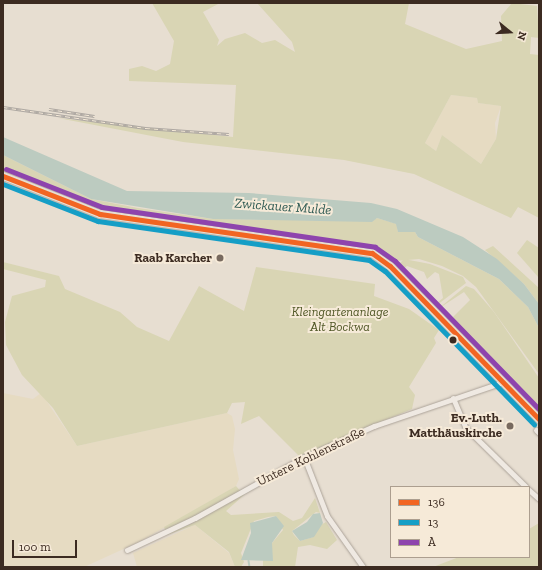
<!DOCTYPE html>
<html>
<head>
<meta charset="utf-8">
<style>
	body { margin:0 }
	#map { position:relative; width:542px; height:570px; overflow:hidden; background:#e7ded1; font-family:"Zilla Slab",serif }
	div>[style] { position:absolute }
	.farmland>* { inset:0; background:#e6dbc2 }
	.green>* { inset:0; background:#d9d5b4 }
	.water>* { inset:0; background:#bccbc0 }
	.stream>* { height:1.5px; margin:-0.75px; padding:0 0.75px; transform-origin:0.75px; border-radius:0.75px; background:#bccbc0 }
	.roads { filter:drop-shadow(0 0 1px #aca399) drop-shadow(0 0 1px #aca399) }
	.street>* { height:5px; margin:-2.5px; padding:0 2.5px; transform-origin:2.5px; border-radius:2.5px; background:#efe9e2 }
	.primary>* { height:8px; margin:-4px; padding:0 4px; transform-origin:4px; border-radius:4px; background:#e6dfd4 }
	.rail>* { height:3px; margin-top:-1.5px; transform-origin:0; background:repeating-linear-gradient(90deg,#f6ead8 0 4.5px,#aea8a2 0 9px); box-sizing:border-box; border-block:1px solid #aea8a2 }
	.bus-1>* { height:5px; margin:-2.5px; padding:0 2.5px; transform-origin:2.5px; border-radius:2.5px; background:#f26522 }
	.bus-2>* { height:5px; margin:-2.5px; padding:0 2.5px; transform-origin:2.5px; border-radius:2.5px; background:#159ec6 }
	.bus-3>* { height:5px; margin:-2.5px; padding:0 2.5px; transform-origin:2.5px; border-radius:2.5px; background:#8e44ad }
	.dots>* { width:11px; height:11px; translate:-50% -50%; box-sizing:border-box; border:2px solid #f6ead8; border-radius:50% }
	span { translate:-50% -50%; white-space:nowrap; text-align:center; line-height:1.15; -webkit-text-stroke:4px #f6ead8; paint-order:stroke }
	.poi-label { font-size:13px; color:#3c2b21; font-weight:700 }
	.right { translate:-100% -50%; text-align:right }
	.park-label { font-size:13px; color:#515827; font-style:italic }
	.street-label { font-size:13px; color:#3c2b21 }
	.water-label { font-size:14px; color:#305b54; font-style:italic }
	.frame { position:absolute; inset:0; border:4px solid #3c2b21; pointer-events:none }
	.legend { position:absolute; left:390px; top:486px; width:140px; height:72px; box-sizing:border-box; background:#f6ead8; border:1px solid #ac9e8f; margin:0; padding:5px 7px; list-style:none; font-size:12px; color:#3c2b21 }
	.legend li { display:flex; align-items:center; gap:8px; height:20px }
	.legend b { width:20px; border:1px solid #ac9e8f }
	.north { position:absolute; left:490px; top:12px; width:40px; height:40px; -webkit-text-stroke:3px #f6ead8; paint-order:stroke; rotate:108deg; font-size:11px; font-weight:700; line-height:16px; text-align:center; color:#3c2b21 }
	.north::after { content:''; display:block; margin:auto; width:14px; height:18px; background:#3c2b21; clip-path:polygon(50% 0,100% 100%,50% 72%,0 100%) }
	.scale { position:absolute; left:12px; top:540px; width:65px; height:18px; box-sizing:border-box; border:2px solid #3c2b21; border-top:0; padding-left:5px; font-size:12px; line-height:14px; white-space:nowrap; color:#3c2b21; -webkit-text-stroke:3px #f6ead8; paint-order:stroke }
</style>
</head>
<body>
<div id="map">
	<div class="farmland">
		<div style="clip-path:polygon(451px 95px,477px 98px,478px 103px,501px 106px,495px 123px,496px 139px,481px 164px,442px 135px,436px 151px,425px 143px)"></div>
		<div style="clip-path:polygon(3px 393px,33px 399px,41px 393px,77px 446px,227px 413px,232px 416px,235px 429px,233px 450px,239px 479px,236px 486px,141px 541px,84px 567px,3px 567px)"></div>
		<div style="clip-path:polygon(195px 525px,229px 553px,235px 567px,137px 567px,133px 553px)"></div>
	</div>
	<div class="green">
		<div style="clip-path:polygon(evenodd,152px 3px,220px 3px,203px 12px,219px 40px,217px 46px,225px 39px,245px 33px,262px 43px,275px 40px,295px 52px,292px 42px,257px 3px,409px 3px,405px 24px,466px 49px,502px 41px,501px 16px,512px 3px,537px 6px,539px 38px,531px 37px,530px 54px,539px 55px,539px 218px,518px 207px,511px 218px,414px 174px,344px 160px,183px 142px,58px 118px,233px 137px,236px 85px,129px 81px,129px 69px,142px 66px,156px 71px,170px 64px,174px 41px,152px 3px,451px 95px,477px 98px,478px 103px,501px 106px,496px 139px,481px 164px,442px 135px,436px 151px,425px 143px,451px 95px)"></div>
		<div style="clip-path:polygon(3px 155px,91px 199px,138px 208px,213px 219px,372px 221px,377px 218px,397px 224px,398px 232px,415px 232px,418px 237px,499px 279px,528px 307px,539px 328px,539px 374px,476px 287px,463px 276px,442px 266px,419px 259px,396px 261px,394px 258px,391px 261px,363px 248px,101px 211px,55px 192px,54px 186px,47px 189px,3px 172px)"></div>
		<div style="clip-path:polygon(527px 240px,539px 248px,539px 278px,517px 253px)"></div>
		<div style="clip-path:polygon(493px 246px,539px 288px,539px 304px,524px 284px,485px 250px)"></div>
		<div style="clip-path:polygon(404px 259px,430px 264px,463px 277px,466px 283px,437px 305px,433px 306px,443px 298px,439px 274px,435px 272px,427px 279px,424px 272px,407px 266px,402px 270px,404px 276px,396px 267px)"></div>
		<div style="clip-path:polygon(3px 262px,59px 276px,65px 289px,120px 312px,137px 327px,169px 341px,199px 286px,244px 311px,256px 267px,375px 284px,374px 296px,409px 309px,439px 330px,434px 338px,436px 343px,409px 387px,415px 395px,412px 409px,299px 456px,259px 416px,241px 424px,245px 402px,232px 403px,227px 413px,77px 446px,53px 408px,22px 375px,6px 345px,5px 322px,12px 296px,45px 287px,46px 280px,3px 269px)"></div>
		<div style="clip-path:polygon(466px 286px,474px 289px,494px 312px,539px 378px,539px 412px,449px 321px,470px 300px,464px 292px,438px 309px)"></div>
		<div style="clip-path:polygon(236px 486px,244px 495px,226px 511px,231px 515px,279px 512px,293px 521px,302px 518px,315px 498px,320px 513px,316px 512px,292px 531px,294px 535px,300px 541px,313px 537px,317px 527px,326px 522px,337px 540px,327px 549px,310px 545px,298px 547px,295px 567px,263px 567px,263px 559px,272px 561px,272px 543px,283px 530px,276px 516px,268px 517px,254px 521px,241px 553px,244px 562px,241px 567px,235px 567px,229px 552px,195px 525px,167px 535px,164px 527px)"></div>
		<div style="clip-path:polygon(539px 523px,539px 567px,433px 567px,459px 557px,529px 557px,529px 529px)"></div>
	</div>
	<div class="water">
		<div style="clip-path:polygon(3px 137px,127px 191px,249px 193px,371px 203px,397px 209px,463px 237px,497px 259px,524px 284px,539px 304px,539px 328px,528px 307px,499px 279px,418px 237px,415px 232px,398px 232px,396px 224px,377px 218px,372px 222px,213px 219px,91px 199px,3px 155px)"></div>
		<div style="clip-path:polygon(320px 513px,323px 523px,314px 537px,300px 541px,292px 531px,307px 522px,313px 514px)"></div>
		<div style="clip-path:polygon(276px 516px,284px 526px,272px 543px,273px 561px,241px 560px,251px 533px,250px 523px)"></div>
	</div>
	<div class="stream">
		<div style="left:249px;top:561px;width:6px;rotate:81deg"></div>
	</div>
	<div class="roads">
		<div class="street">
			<div style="left:453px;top:398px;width:33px;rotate:67deg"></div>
			<div style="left:466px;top:428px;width:84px;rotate:44.5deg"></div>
			<div style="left:536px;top:430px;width:4px;rotate:45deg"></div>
			<div style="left:304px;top:457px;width:63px;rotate:68.7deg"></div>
			<div style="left:327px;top:516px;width:62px;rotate:54.8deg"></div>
			<div style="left:529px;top:490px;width:13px;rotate:42deg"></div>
			<div style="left:127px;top:550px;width:75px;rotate:-25.2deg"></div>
			<div style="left:195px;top:518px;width:125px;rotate:-29.2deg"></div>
			<div style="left:304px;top:457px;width:77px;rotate:-23.9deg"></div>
			<div style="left:374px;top:426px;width:136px;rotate:-18.8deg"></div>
		</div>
		<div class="primary">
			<div style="left:3px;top:176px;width:104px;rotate:21.4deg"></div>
			<div style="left:100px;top:214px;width:275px;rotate:8.2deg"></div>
			<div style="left:372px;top:253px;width:22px;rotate:36deg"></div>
			<div style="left:390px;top:266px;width:214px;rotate:45.8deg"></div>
		</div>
	</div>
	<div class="rail">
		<div style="left:3px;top:107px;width:144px;rotate:8.4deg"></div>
		<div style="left:145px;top:128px;width:84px;rotate:4.1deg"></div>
		<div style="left:49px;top:109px;width:46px;rotate:8.8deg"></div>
	</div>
	<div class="bus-1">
		<div style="left:3px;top:176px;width:104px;rotate:21.4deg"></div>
		<div style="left:100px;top:214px;width:275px;rotate:8.2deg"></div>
		<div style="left:372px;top:253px;width:22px;rotate:36deg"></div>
		<div style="left:390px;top:266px;width:214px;rotate:45.8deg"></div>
	</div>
	<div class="bus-2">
		<div style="left:3px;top:184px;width:102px;rotate:21.3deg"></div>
		<div style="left:98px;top:221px;width:274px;rotate:8.2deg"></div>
		<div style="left:369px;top:260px;width:19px;rotate:35deg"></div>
		<div style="left:385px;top:271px;width:214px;rotate:45.8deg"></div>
	</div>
	<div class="bus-3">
		<div style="left:6px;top:169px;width:103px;rotate:21.6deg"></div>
		<div style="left:102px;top:207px;width:276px;rotate:8.3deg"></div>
		<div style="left:375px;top:247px;width:24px;rotate:35deg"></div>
		<div style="left:395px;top:261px;width:206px;rotate:45.8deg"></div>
	</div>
	<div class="dots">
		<div style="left:220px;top:258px;background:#786a5f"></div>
		<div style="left:453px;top:340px;background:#3c2b21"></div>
		<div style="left:510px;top:426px;background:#786a5f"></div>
	</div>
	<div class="poi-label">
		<span class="right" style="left:212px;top:258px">Raab Karcher</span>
		<span class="right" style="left:502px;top:426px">Ev.-Luth.<br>Matthäuskirche</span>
	</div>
	<div class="park-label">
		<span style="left:340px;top:320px">Kleingartenanlage<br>Alt Bockwa</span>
	</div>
	<div class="street-label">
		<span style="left:311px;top:457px;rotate:-26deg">Untere Kohlenstraße</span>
	</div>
	<div class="water-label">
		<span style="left:283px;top:207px;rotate:4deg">Zwickauer Mulde</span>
	</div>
	<div class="frame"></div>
	<ul class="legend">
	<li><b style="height:5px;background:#f26522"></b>136</li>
	<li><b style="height:5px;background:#159ec6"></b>13</li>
	<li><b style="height:5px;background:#8e44ad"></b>A</li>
	</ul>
	<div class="north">N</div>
	<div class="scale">100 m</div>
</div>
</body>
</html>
